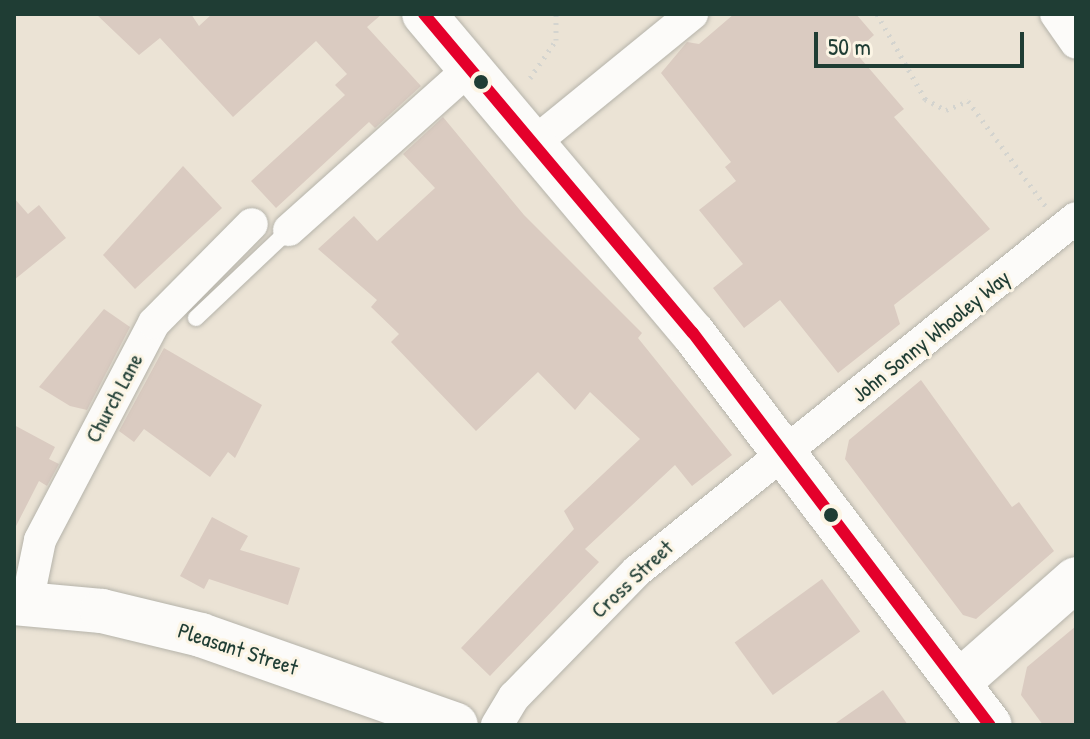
<!DOCTYPE html>
<html>
<head>
<meta charset="utf-8">
<style>
	body { margin:0 }
	#map { position:relative; width:1090px; height:739px; overflow:hidden; background:#ebe3d5; font-family:"Patrick Hand",sans-serif }
	div>[style] { position:absolute }
	.building>* { inset:0; background:#dacbc1; transform-origin:0 0 }
	.path>* { height:5px; margin-top:-2.5px; transform-origin:0; background:repeating-linear-gradient(90deg,#d4d4cf 0 2px,transparent 0 8px) }
	.roads { filter:drop-shadow(0 0 2px #b5b3aa) drop-shadow(0 0 2px #b5b3aa) }
	.lane>* { height:16px; margin:-8px; padding:0 8px; transform-origin:8px; border-radius:8px; background:#fcfbf9 }
	.street>* { height:32px; margin:-16px; padding:0 16px; transform-origin:16px; border-radius:16px; background:#fcfbf9 }
	.secondary>* { height:44px; margin:-22px; padding:0 22px; transform-origin:22px; border-radius:22px; background:#fcfbf9 }
	.primary>* { height:44px; margin:-22px; padding:0 22px; transform-origin:22px; border-radius:22px; background:#fcfbf9 }
	.bus-1>* { height:12px; margin:-6px; padding:0 6px; transform-origin:6px; border-radius:6px; background:#e4002b }
	.dots>* { width:22px; height:22px; translate:-50% -50%; box-sizing:border-box; border:4px solid #fcf5e5; border-radius:50% }
	span { translate:-50% -50%; white-space:nowrap; text-align:center; line-height:1.15; -webkit-text-stroke:6px #fcf5e5; paint-order:stroke }
	.street-label { font-size:22px; color:#1f3d34 }
	.frame { position:absolute; inset:0; border:16px solid #1f3d34; pointer-events:none }
	.scale { position:absolute; left:814px; top:32px; width:210px; height:36px; box-sizing:border-box; border:4px solid #1f3d34; border-top:0; padding-left:10px; font-size:24px; line-height:28px; white-space:nowrap; color:#1f3d34; -webkit-text-stroke:6px #fcf5e5; paint-order:stroke }
</style>
</head>
<body>
<div id="map">
	<div class="building">
		<div style="clip-path:polygon(96px 14px,191px 14px,199px 26px,212px 14px,382px 14px,367px 27px,421px 86px,375px 128px,369px 122px,276px 208px,251px 181px,345px 95px,335px 85px,347px 74px,316px 41px,233px 117px,160px 38px,139px 55px)"></div>
		<div style="clip-path:polygon(734px 14px,856px 14px,874px 35px,855px 52px,904px 109px,894px 117px,990px 229px,894px 305px,900px 324px,838px 373px,780px 300px,744px 328px,713px 288px,743px 264px,699px 210px,736px 181px,725px 167px,731px 162px,661px 73px,687px 42px,699px 44px)"></div>
		<div style="clip-path:polygon(443px 117px,524px 215px,642px 333px,638px 338px,732px 455px,692px 486px,675px 465px,585px 549px,599px 562px,490px 676px,461px 648px,574px 529px,564px 511px,640px 439px,590px 392px,575px 410px,538px 372px,476px 431px,391px 342px,399px 334px,371px 307px,377px 300px,318px 249px,354px 216px,377px 241px,435px 188px,403px 154px)"></div>
		<div style="clip-path:polygon(183px 166px,222px 208px,135px 289px,103px 255px)"></div>
		<div style="clip-path:polygon(14px 198px,28px 214px,39px 205px,66px 238px,14px 280px)"></div>
		<div style="clip-path:polygon(104px 309px,130px 327px,87px 410px,70px 406px,39px 387px)"></div>
		<div style="clip-path:polygon(164px 348px,262px 405px,235px 458px,228px 452px,210px 477px,144px 429px,134px 442px,119px 431px)"></div>
		<div style="clip-path:polygon(921px 380px,1012px 507px,1019px 502px,1054px 551px,976px 619px,963px 615px,845px 459px,849px 440px)"></div>
		<div style="clip-path:polygon(14px 425px,55px 447px,49px 459px,59px 464px,47px 486px,39px 481px,14px 530px)"></div>
		<div style="clip-path:polygon(212px 517px,248px 536px,240px 550px,300px 568px,288px 605px,209px 579px,204px 589px,180px 576px)"></div>
		<div style="left:822px;top:579px;width:65px;height:108px;rotate:54deg"></div>
		<div style="clip-path:polygon(1076px 626px,1076px 725px,1043px 725px,1021px 695px,1027px 667px)"></div>
		<div style="clip-path:polygon(883px 690px,908px 725px,833px 725px)"></div>
	</div>
	<div class="path">
		<div style="left:877px;top:14px;width:98px;rotate:60.5deg"></div>
		<div style="left:925px;top:99px;width:24px;rotate:28deg"></div>
		<div style="left:946px;top:110px;width:24px;rotate:-22deg"></div>
		<div style="left:968px;top:101px;width:133px;rotate:53.6deg"></div>
		<div style="left:530px;top:78px;width:46px;rotate:-55.6deg"></div>
		<div style="left:556px;top:40px;width:26px;rotate:-90deg"></div>
	</div>
	<div class="roads">
		<div class="lane">
			<div style="left:196px;top:318px;width:128px;rotate:-43.4deg"></div>
		</div>
		<div class="street">
			<div style="left:1056px;top:14px;width:35px;rotate:55deg"></div>
			<div style="left:535px;top:142px;width:203px;rotate:-39.2deg"></div>
			<div style="left:289px;top:230px;width:243px;rotate:-41.8deg"></div>
			<div style="left:27px;top:603px;width:64px;rotate:-78.3deg"></div>
			<div style="left:40px;top:540px;width:245px;rotate:-62.3deg"></div>
			<div style="left:154px;top:323px;width:139px;rotate:-45.3deg"></div>
			<div style="left:497px;top:725px;width:33px;rotate:-59deg"></div>
			<div style="left:514px;top:697px;width:176px;rotate:-45.7deg"></div>
			<div style="left:637px;top:571px;width:563px;rotate:-38.8deg"></div>
		</div>
		<div class="secondary">
			<div style="left:14px;top:603px;width:88px;rotate:5.2deg"></div>
			<div style="left:102px;top:611px;width:102px;rotate:13.6deg"></div>
			<div style="left:201px;top:635px;width:270px;rotate:19.4deg"></div>
			<div style="left:958px;top:683px;width:157px;rotate:-41.4deg"></div>
		</div>
		<div class="primary">
			<div style="left:424px;top:14px;width:417px;rotate:49.9deg"></div>
			<div style="left:693px;top:333px;width:492px;rotate:52.9deg"></div>
		</div>
	</div>
	<div class="bus-1">
		<div style="left:424px;top:14px;width:417px;rotate:49.9deg"></div>
		<div style="left:693px;top:333px;width:492px;rotate:52.9deg"></div>
	</div>
	<div class="dots">
		<div style="left:481px;top:82px;background:#1f3d34"></div>
		<div style="left:831px;top:515px;background:#1f3d34"></div>
	</div>
	<div class="street-label">
		<span style="left:931px;top:336px;rotate:-39deg">John Sonny Whooley Way</span>
		<span style="left:114px;top:398px;rotate:-62deg">Church Lane</span>
		<span style="left:632px;top:579px;rotate:-43deg">Cross Street</span>
		<span style="left:238px;top:649px;rotate:18deg">Pleasant Street</span>
	</div>
	<div class="frame"></div>
	<div class="scale">50 m</div>
</div>
</body>
</html>
